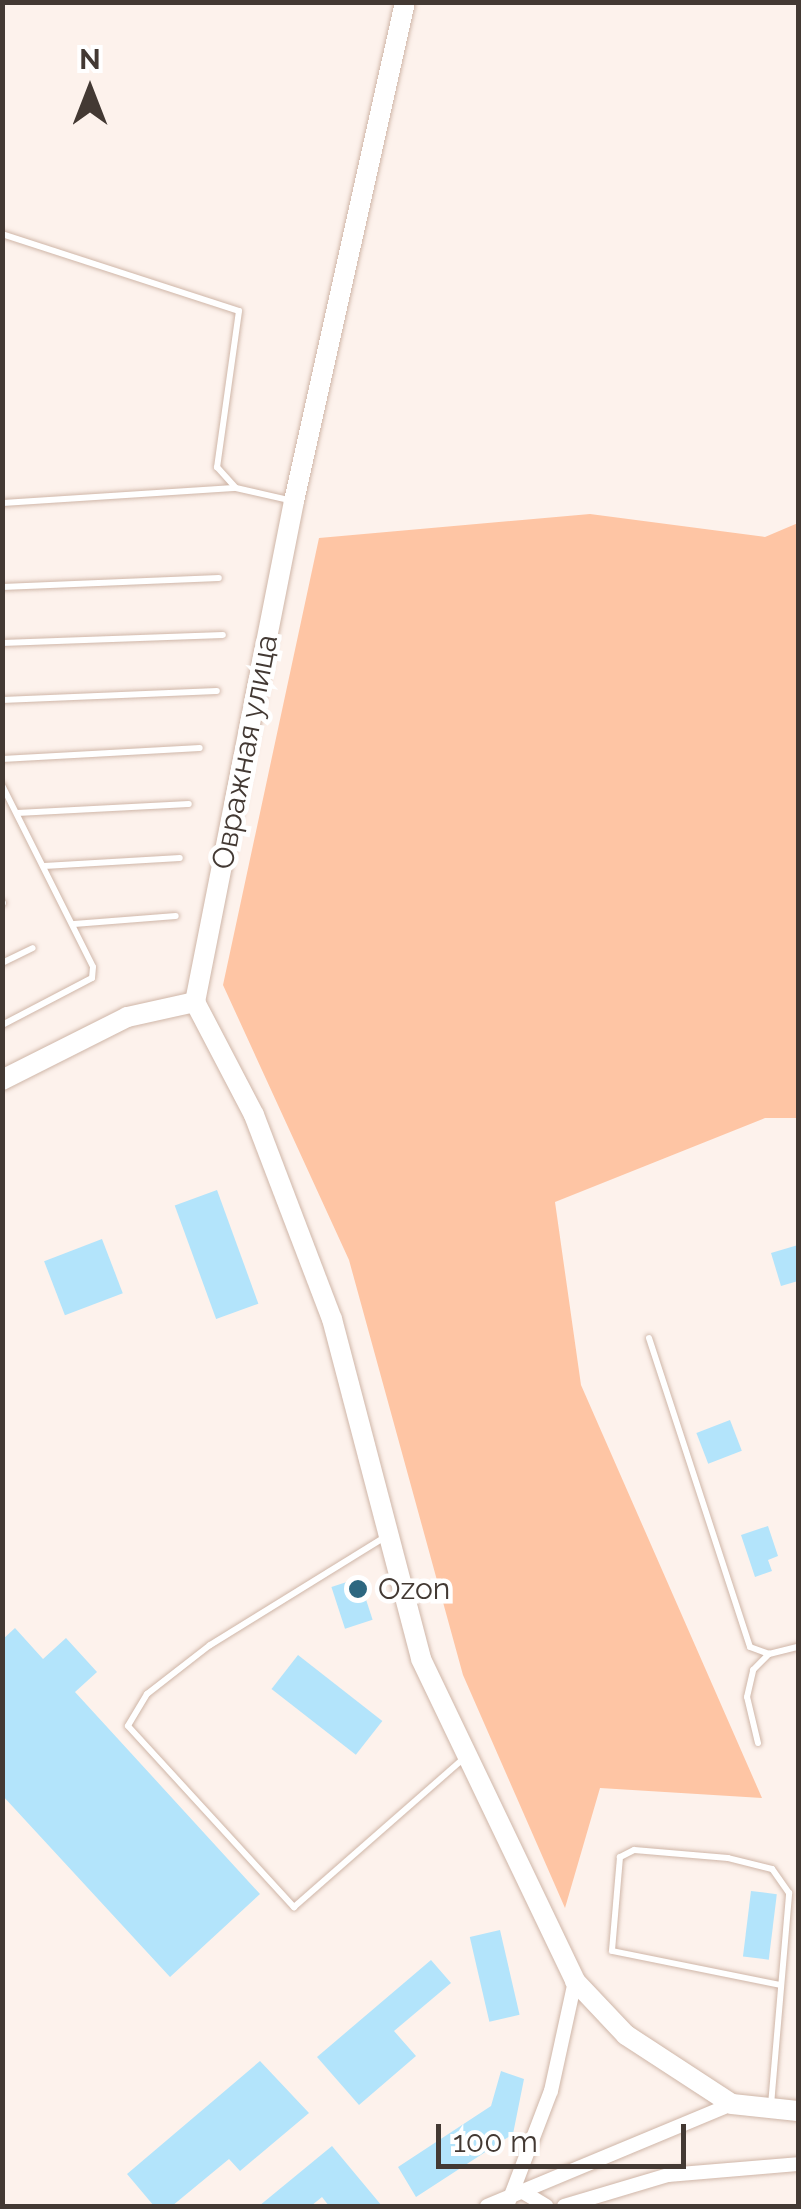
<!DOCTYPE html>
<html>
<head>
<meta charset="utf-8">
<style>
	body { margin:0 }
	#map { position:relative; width:801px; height:2209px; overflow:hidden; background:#fdf2ec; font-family:Raleway,sans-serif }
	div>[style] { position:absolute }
	.green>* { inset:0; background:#fec5a4 }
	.building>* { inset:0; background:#b3e4fb; transform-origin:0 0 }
	.roads { filter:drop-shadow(0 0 2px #cfb6a8) drop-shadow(0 0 2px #cfb6a8) }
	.lane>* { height:6px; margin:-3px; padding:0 3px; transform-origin:3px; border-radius:3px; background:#fff }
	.street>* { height:14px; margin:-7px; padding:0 7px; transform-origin:7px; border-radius:7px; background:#fff }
	.secondary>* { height:20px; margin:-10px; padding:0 10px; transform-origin:10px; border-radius:10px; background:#fff }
	.dots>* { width:28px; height:28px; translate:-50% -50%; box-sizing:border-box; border:5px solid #fff; border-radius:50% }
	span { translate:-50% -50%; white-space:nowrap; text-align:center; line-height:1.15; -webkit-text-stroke:9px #fff; paint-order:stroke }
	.street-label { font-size:30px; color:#433933 }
	.poi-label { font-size:30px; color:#433933 }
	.left { translate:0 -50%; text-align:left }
	.frame { position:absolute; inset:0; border:5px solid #433933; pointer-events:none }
	.north { position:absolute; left:40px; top:40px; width:100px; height:100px; -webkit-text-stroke:8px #fff; paint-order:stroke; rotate:0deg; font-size:28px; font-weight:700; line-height:40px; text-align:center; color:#433933 }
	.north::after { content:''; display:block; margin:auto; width:35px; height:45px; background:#433933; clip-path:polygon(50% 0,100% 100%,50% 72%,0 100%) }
	.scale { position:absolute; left:436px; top:2124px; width:250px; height:45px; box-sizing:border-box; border:5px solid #433933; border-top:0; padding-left:12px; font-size:30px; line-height:35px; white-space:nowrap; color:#433933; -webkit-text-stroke:8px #fff; paint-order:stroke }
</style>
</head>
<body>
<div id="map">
	<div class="green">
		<div style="clip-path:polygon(590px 514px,765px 537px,798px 523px,798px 1118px,765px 1118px,555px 1202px,581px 1385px,762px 1798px,600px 1788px,565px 1908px,463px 1675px,349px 1260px,223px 985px,319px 538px)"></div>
	</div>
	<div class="building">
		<div style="left:217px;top:1190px;width:121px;height:45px;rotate:70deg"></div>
		<div style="left:102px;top:1239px;width:58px;height:62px;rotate:69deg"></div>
		<div style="clip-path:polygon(798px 1245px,798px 1281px,781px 1286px,771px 1253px)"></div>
		<div style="left:730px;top:1420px;width:33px;height:36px;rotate:69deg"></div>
		<div style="clip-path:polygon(768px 1526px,778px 1556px,768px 1560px,772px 1571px,755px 1577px,741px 1535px)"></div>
		<div style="left:359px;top:1578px;width:44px;height:29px;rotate:72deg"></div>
		<div style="clip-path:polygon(15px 1628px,43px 1659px,66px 1638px,97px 1672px,75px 1692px,260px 1894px,170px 1977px,2px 1795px,2px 1640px)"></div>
		<div style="left:298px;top:1655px;width:107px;height:43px;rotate:38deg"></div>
		<div style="left:751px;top:1891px;width:26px;height:66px;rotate:7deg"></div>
		<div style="left:500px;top:1930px;width:87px;height:31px;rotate:77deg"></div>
		<div style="clip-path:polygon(431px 1960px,451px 1983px,394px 2031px,416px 2056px,359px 2105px,317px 2057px)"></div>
		<div style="clip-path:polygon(260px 2061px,309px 2113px,240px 2171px,229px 2159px,172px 2206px,154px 2206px,127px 2174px)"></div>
		<div style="clip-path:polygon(501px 2071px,524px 2079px,513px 2134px,416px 2197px,398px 2167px,491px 2106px)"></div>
		<div style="clip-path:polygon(332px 2146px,382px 2206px,329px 2206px,322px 2197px,311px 2206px,259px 2206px)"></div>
	</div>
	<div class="roads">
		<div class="lane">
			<div style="left:2px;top:234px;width:249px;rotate:18deg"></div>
			<div style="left:239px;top:311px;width:158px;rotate:98deg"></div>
			<div style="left:217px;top:467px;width:28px;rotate:48deg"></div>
			<div style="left:236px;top:488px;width:58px;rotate:12.8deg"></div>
			<div style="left:2px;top:503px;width:233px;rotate:-3.7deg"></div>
			<div style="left:2px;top:587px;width:217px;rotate:-2.4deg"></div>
			<div style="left:2px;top:643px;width:221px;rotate:-2.1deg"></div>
			<div style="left:2px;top:700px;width:215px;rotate:-2.4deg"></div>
			<div style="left:2px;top:759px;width:198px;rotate:-3.2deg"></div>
			<div style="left:2px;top:785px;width:203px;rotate:63.4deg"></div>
			<div style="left:93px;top:967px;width:11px;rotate:95deg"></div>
			<div style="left:92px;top:978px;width:102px;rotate:152.4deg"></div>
			<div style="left:17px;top:813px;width:172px;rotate:-3deg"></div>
			<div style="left:44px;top:866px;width:136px;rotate:-3.4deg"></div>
			<div style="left:2px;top:903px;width:1px"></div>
			<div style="left:74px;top:924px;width:102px;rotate:-4.5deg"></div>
			<div style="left:2px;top:963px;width:34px;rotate:-26deg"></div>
			<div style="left:649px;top:1338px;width:325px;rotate:71.9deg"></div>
			<div style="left:750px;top:1647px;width:20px;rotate:20deg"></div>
			<div style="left:385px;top:1537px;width:206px;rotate:148.3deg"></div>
			<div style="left:210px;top:1645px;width:80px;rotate:142.1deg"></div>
			<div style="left:147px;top:1694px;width:37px;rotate:121deg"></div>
			<div style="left:128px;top:1726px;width:246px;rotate:47.5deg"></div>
			<div style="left:294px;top:1907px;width:225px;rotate:-41.2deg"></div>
			<div style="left:758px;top:1743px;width:47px;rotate:-103.4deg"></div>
			<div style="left:747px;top:1697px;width:28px;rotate:-77deg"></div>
			<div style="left:753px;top:1670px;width:23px;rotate:-45deg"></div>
			<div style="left:769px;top:1654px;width:30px;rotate:-14deg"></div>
			<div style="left:771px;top:2105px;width:213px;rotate:-85.1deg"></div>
			<div style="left:789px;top:1893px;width:29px;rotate:-125deg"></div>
			<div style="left:772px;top:1869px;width:45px;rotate:-166deg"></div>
			<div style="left:728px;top:1858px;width:94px;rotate:-175.1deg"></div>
			<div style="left:634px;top:1850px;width:16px;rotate:153deg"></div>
			<div style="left:620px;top:1857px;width:94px;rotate:94.9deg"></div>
			<div style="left:612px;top:1951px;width:172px;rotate:11.4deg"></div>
		</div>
		<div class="street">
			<div style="left:518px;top:2189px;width:33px;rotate:31deg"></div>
			<div style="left:487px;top:2206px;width:265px;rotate:-22.6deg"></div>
			<div style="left:507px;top:2206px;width:123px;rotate:-69.1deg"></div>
			<div style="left:551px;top:2091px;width:113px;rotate:-77.7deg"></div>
			<div style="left:564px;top:2206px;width:109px;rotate:-16.6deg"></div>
			<div style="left:668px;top:2175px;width:130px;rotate:-4.8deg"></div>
		</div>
		<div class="secondary">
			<div style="left:195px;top:1002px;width:127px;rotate:62.4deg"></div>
			<div style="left:254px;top:1115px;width:218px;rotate:69.1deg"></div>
			<div style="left:332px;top:1319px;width:351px;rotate:75.3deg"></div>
			<div style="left:421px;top:1659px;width:357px;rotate:64.4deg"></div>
			<div style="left:575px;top:1981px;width:74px;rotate:46.6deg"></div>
			<div style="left:626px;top:2035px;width:126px;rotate:33.1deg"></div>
			<div style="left:732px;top:2104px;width:66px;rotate:6.1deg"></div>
			<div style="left:195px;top:1002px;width:511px;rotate:-78.82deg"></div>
			<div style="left:294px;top:501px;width:511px;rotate:-77.46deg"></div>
			<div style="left:2px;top:1080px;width:140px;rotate:-26.7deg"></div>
			<div style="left:127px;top:1017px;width:70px;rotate:-12.4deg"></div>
		</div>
	</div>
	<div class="dots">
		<div style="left:358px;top:1589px;background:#2d6780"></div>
	</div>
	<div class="street-label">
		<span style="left:245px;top:752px;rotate:-79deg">Овражная улица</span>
	</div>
	<div class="poi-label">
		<span class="left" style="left:378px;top:1589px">Ozon</span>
	</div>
	<div class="frame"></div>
	<div class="north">N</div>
	<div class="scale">100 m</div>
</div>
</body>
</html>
